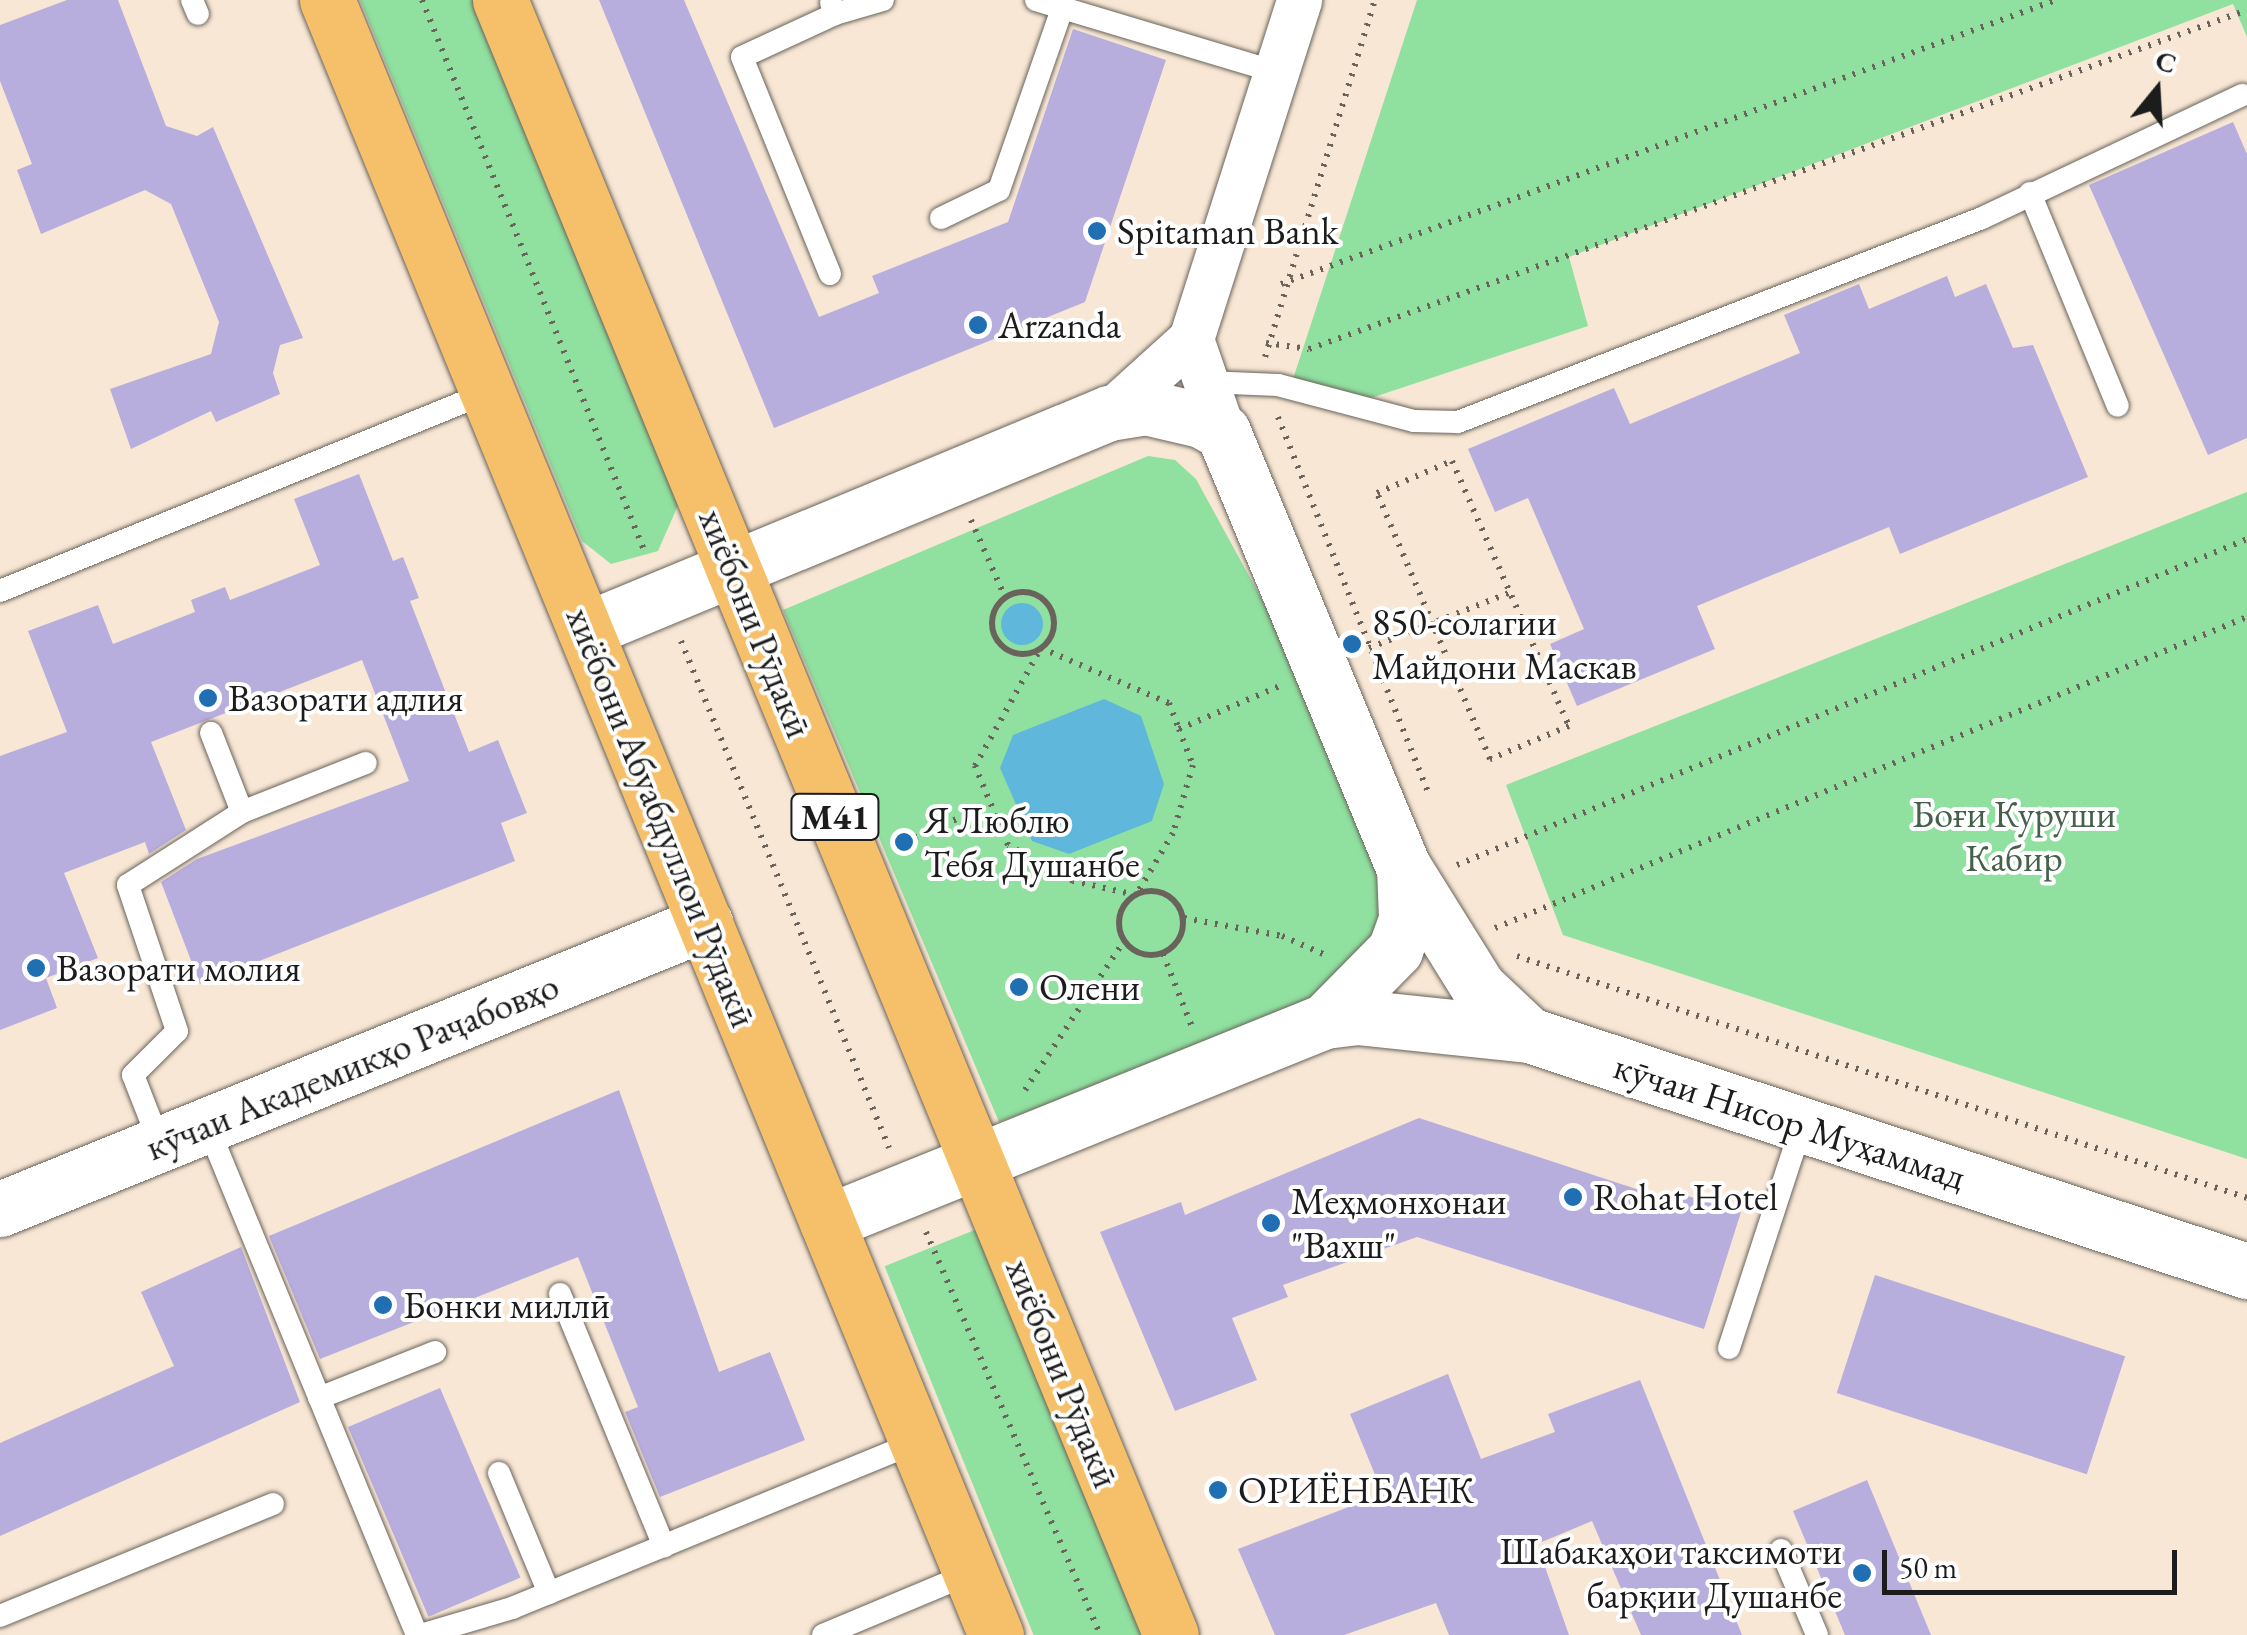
<!DOCTYPE html>
<html>
<head>
<meta charset="utf-8">
<style>
	body { margin:0 }
	#map { position:relative; width:2247px; height:1635px; overflow:hidden; background:#f8e7d4; font-family:"EB Garamond",serif }
	div>[style] { position:absolute }
	.green>* { inset:0; background:#90e09f; transform-origin:0 0 }
	.water>* { inset:0; background:#5fb8dc }
	.round { border-radius:50% }
	.building>* { inset:0; background:#b7aede; transform-origin:0 0 }
	.path>* { height:6px; margin-top:-3px; transform-origin:0; background:repeating-linear-gradient(90deg,#69635c 0 2.5px,transparent 0 10.5px) }
	.path>.ring { margin:-3px; padding:0; box-sizing:content-box; background:none; border:6px solid #69635c; border-radius:50% }
	.roads { filter:drop-shadow(0 0 2px #69635c) drop-shadow(0 0 2px #69635c) }
	.service>* { height:22px; margin:-11px; padding:0 11px; transform-origin:11px; border-radius:11px; background:#fff }
	.minor>* { height:45px; margin:-22.5px; padding:0 22.5px; transform-origin:22.5px; border-radius:22.5px; background:#fff }
	.tertiary>* { height:55px; margin:-27.5px; padding:0 27.5px; transform-origin:27.5px; border-radius:27.5px; background:#fff }
	.trunk>* { height:55px; margin:-27.5px; padding:0 27.5px; transform-origin:27.5px; border-radius:27.5px; background:#f6c06b }
	.dots>* { width:28px; height:28px; translate:-50% -50%; box-sizing:border-box; border:5px solid #fff; border-radius:50% }
	span { translate:-50% -50%; white-space:nowrap; text-align:center; line-height:1.15; -webkit-text-stroke:8px #fff; paint-order:stroke }
	.shield-label span { padding:2px 8px; background:#fff; border:2px solid; border-radius:8px; -webkit-text-stroke-width:0 }
	.shield-label { font-size:35px; color:#1c1c1c; font-weight:700 }
	.poi-label { font-size:38px; color:#1c1c1c }
	.left { translate:0 -50%; text-align:left }
	.right { translate:-100% -50%; text-align:right }
	.street-label { font-size:38px; color:#1c1c1c }
	.park-label { font-size:38px; color:#45614a }
	.north { position:absolute; left:2107px; top:40px; width:100px; height:100px; -webkit-text-stroke:8px #fff; paint-order:stroke; rotate:18deg; font-size:28px; font-weight:700; line-height:40px; text-align:center; color:#1c1c1c }
	.north::after { content:''; display:block; margin:auto; width:35px; height:45px; background:#1c1c1c; clip-path:polygon(50% 0,100% 100%,50% 72%,0 100%) }
	.scale { position:absolute; left:1882px; top:1550px; width:295px; height:45px; box-sizing:border-box; border:5px solid #1c1c1c; border-top:0; padding-left:12px; font-size:30px; line-height:35px; white-space:nowrap; color:#1c1c1c; -webkit-text-stroke:8px #fff; paint-order:stroke }
</style>
</head>
<body>
<div id="map">
	<div class="green">
		<div style="clip-path:polygon(360px 0,478px 0,679px 503px,658px 551px,611px 564px,582px 541px)"></div>
		<div style="clip-path:polygon(1417px 0,2247px 0,2247px 37px,2233px 4px,1569px 257px,1588px 326px,1368px 399px,1293px 379px)"></div>
		<div style="clip-path:polygon(1148px 456px,1175px 460px,1196px 479px,1307px 682px,1388px 881px,1378px 928px,1319px 1005px,999px 1122px,783px 610px)"></div>
		<div style="clip-path:polygon(2247px 492px,2247px 1159px,1563px 935px,1506px 785px)"></div>
		<div style="left:982px;top:1227px;width:441px;height:105px;rotate:68deg"></div>
	</div>
	<div class="water">
		<div class="round" style="left:1001px;top:603px;width:42px;height:42px"></div>
		<div style="clip-path:polygon(1104px 699px,1141px 716px,1164px 784px,1152px 821px,1069px 854px,1032px 841px,1000px 768px,1013px 735px)"></div>
	</div>
	<div class="building">
		<div style="clip-path:polygon(67px 0,118px 0,166px 126px,197px 136px,213px 127px,303px 338px,280px 345px,273px 373px,280px 394px,216px 422px,211px 411px,131px 449px,110px 389px,211px 354px,219px 322px,171px 204px,145px 190px,41px 234px,17px 170px,32px 164px,0 81px,0 25px)"></div>
		<div style="clip-path:polygon(599px 0,684px 0,819px 317px,879px 293px,872px 276px,1008px 222px,1073px 29px,1166px 60px,1085px 302px,774px 428px)"></div>
		<div style="clip-path:polygon(2233px 122px,2247px 154px,2247px 438px,2208px 455px,2089px 185px)"></div>
		<div style="clip-path:polygon(1947px 276px,1955px 297px,1986px 284px,2013px 348px,2033px 345px,2088px 477px,1900px 554px,1889px 527px,1697px 606px,1715px 649px,1577px 706px,1550px 644px,1584px 629px,1528px 498px,1495px 512px,1468px 449px,1614px 388px,1630px 424px,1800px 353px,1784px 315px,1859px 284px,1869px 309px)"></div>
		<div style="clip-path:polygon(359px 474px,393px 561px,403px 557px,419px 598px,410px 601px,469px 752px,498px 740px,527px 813px,501px 823px,515px 861px,200px 984px,161px 882px,197px 859px,409px 781px,362px 660px,151px 742px,186px 830px,149px 854px,145px 842px,64px 873px,98px 958px,46px 978px,57px 1008px,0 1030px,0 756px,67px 732px,28px 631px,98px 605px,113px 644px,195px 612px,191px 600px,225px 587px,230px 600px,320px 565px,294px 499px)"></div>
		<div style="clip-path:polygon(619px 1090px,719px 1372px,770px 1352px,805px 1440px,660px 1497px,625px 1412px,638px 1407px,578px 1257px,320px 1359px,269px 1236px)"></div>
		<div style="clip-path:polygon(1419px 1118px,1679px 1203px,1681px 1194px,1741px 1212px,1704px 1329px,1417px 1237px,1283px 1285px,1288px 1297px,1232px 1318px,1257px 1380px,1175px 1411px,1100px 1232px,1181px 1202px,1185px 1215px)"></div>
		<div style="clip-path:polygon(241px 1247px,300px 1402px,0 1536px,0 1443px,174px 1366px,141px 1292px)"></div>
		<div style="left:1875px;top:1275px;width:263px;height:124px;rotate:18deg"></div>
		<div style="clip-path:polygon(1448px 1374px,1481px 1459px,1555px 1432px,1548px 1414px,1640px 1380px,1742px 1635px,1641px 1635px,1592px 1521px,1537px 1544px,1569px 1635px,1449px 1635px,1436px 1603px,1344px 1635px,1275px 1635px,1238px 1549px,1383px 1494px,1350px 1414px)"></div>
		<div style="left:440px;top:1388px;width:206px;height:100px;rotate:67deg"></div>
		<div style="clip-path:polygon(1867px 1480px,1931px 1635px,1845px 1635px,1793px 1511px)"></div>
	</div>
	<div class="path">
		<div style="left:422px;top:0;width:598px;rotate:68.02deg"></div>
		<div style="left:1281px;top:284px;width:825px;rotate:-20.13deg"></div>
		<div style="left:1266px;top:343px;width:43px;rotate:7.9deg"></div>
		<div style="left:1309px;top:349px;width:997px;rotate:-19.87deg"></div>
		<div style="left:1265px;top:357px;width:374px;rotate:-72.9deg"></div>
		<div style="left:1278px;top:417px;width:407px;rotate:68.2deg"></div>
		<div style="left:1452px;top:461px;width:290px;rotate:66.2deg"></div>
		<div style="left:1569px;top:726px;width:86px;rotate:157.3deg"></div>
		<div style="left:1490px;top:759px;width:289px;rotate:-113deg"></div>
		<div style="left:1377px;top:493px;width:82px;rotate:-23.1deg"></div>
		<div style="left:971px;top:520px;width:84px;rotate:66.2deg"></div>
		<div class="ring" style="left:992px;top:592px;width:56px;height:56px"></div>
		<div style="left:681px;top:641px;width:548px;rotate:67.69deg"></div>
		<div style="left:1041px;top:648px;width:139px;rotate:23.3deg"></div>
		<div style="left:1169px;top:703px;width:28px;rotate:69deg"></div>
		<div style="left:1179px;top:729px;width:39px;rotate:69deg"></div>
		<div style="left:1193px;top:765px;width:71px;rotate:106.4deg"></div>
		<div style="left:1173px;top:833px;width:72px;rotate:120.8deg"></div>
		<div style="left:1136px;top:895px;width:65px;rotate:-167.5deg"></div>
		<div style="left:1073px;top:881px;width:74px;rotate:-151deg"></div>
		<div style="left:1008px;top:845px;width:86px;rotate:-112.7deg"></div>
		<div style="left:975px;top:766px;width:135px;rotate:-60.8deg"></div>
		<div style="left:1369px;top:648px;width:153px;rotate:-21.5deg"></div>
		<div style="left:1179px;top:729px;width:110px;rotate:-23.1deg"></div>
		<div style="left:896px;top:846px;width:104px;rotate:-23.9deg"></div>
		<div style="left:1457px;top:865px;width:855px;rotate:-22.42deg"></div>
		<div class="ring" style="left:1119px;top:891px;width:58px;height:58px"></div>
		<div style="left:1184px;top:918px;width:100px;rotate:10.4deg"></div>
		<div style="left:1282px;top:936px;width:50px;rotate:23.5deg"></div>
		<div style="left:1495px;top:928px;width:814px;rotate:-22.47deg"></div>
		<div style="left:1163px;top:954px;width:79px;rotate:68.3deg"></div>
		<div style="left:1517px;top:956px;width:769px;rotate:18.34deg"></div>
		<div style="left:1025px;top:1090px;width:179px;rotate:-56.4deg"></div>
		<div style="left:926px;top:1232px;width:439px;rotate:66.6deg"></div>
	</div>
	<div class="roads">
		<div class="service">
			<div style="left:192px;top:0;width:15px;rotate:67deg"></div>
			<div style="left:1036px;top:0;width:251px;rotate:16.7deg"></div>
			<div style="left:831px;top:3px;width:12px;rotate:70deg"></div>
			<div style="left:835px;top:14px;width:50px;rotate:-16.3deg"></div>
			<div style="left:2030px;top:193px;width:230px;rotate:67.6deg"></div>
			<div style="left:941px;top:218px;width:64px;rotate:-25.8deg"></div>
			<div style="left:999px;top:190px;width:195px;rotate:-70.8deg"></div>
			<div style="left:830px;top:274px;width:234px;rotate:-112.1deg"></div>
			<div style="left:742px;top:57px;width:102px;rotate:-24.8deg"></div>
			<div style="left:1206px;top:382px;width:72px;rotate:2.4deg"></div>
			<div style="left:1278px;top:385px;width:141px;rotate:14.8deg"></div>
			<div style="left:1414px;top:421px;width:44px;rotate:1.3deg"></div>
			<div style="left:1458px;top:422px;width:562px;rotate:-21.27deg"></div>
			<div style="left:1982px;top:218px;width:288px;rotate:-25.3deg"></div>
			<div style="left:0;top:591px;width:525px;rotate:-22.17deg"></div>
			<div style="left:242px;top:812px;width:133px;rotate:-21.6deg"></div>
			<div style="left:207px;top:1125px;width:552px;rotate:67.62deg"></div>
			<div style="left:160px;top:1144px;width:74px;rotate:-111.4deg"></div>
			<div style="left:133px;top:1075px;width:62px;rotate:-45deg"></div>
			<div style="left:177px;top:1031px;width:154px;rotate:-108.6deg"></div>
			<div style="left:128px;top:885px;width:135px;rotate:-32.6deg"></div>
			<div style="left:242px;top:812px;width:85px;rotate:-111.4deg"></div>
			<div style="left:560px;top:1294px;width:273px;rotate:67.6deg"></div>
			<div style="left:1729px;top:1348px;width:235px;rotate:-71.9deg"></div>
			<div style="left:319px;top:1398px;width:125px;rotate:-21.6deg"></div>
			<div style="left:499px;top:1473px;width:130px;rotate:67.4deg"></div>
			<div style="left:1781px;top:1550px;width:92px;rotate:67deg"></div>
			<div style="left:0;top:1616px;width:295px;rotate:-22.3deg"></div>
			<div style="left:421px;top:1635px;width:95px;rotate:-16.5deg"></div>
			<div style="left:512px;top:1608px;width:438px;rotate:-22.3deg"></div>
			<div style="left:823px;top:1635px;width:160px;rotate:-22.7deg"></div>
		</div>
		<div class="minor">
			<div style="left:1191px;top:339px;width:98px;rotate:71deg"></div>
			<div style="left:1109px;top:413px;width:110px;rotate:-42.1deg"></div>
			<div style="left:1191px;top:339px;width:356px;rotate:-72.3deg"></div>
		</div>
		<div class="tertiary">
			<div style="left:585px;top:630px;width:567px;rotate:-22.5deg"></div>
			<div style="left:1109px;top:413px;width:36px;rotate:-9deg"></div>
			<div style="left:1145px;top:407px;width:57px;rotate:13.1deg"></div>
			<div style="left:1201px;top:420px;width:25px;rotate:29deg"></div>
			<div style="left:1223px;top:432px;width:472px;rotate:67.5deg"></div>
			<div style="left:1404px;top:868px;width:140px;rotate:58.1deg"></div>
			<div style="left:1478px;top:987px;width:70px;rotate:43.3deg"></div>
			<div style="left:1325px;top:1021px;width:100px;rotate:-45.4deg"></div>
			<div style="left:1395px;top:950px;width:33px;rotate:-70deg"></div>
			<div style="left:1406px;top:919px;width:51px;rotate:-92.2deg"></div>
			<div style="left:0;top:1209px;width:761px;rotate:-22.08deg"></div>
			<div style="left:827px;top:1222px;width:537px;rotate:-21.98deg"></div>
			<div style="left:1325px;top:1021px;width:33px;rotate:-7deg"></div>
			<div style="left:1358px;top:1017px;width:172px;rotate:6deg"></div>
			<div style="left:1529px;top:1035px;width:756px;rotate:18.2deg"></div>
		</div>
		<div class="trunk">
			<div style="left:327px;top:0;width:1767px;rotate:67.75deg"></div>
			<div style="left:500px;top:0;width:1767px;rotate:67.69deg"></div>
		</div>
	</div>
	<div class="dots">
		<div style="left:1097px;top:231px;background:#1f6fb2"></div>
		<div style="left:978px;top:325px;background:#1f6fb2"></div>
		<div style="left:1352px;top:644px;background:#1f6fb2"></div>
		<div style="left:208px;top:698px;background:#1f6fb2"></div>
		<div style="left:904px;top:842px;background:#1f6fb2"></div>
		<div style="left:36px;top:968px;background:#1f6fb2"></div>
		<div style="left:1019px;top:987px;background:#1f6fb2"></div>
		<div style="left:1573px;top:1197px;background:#1f6fb2"></div>
		<div style="left:1271px;top:1223px;background:#1f6fb2"></div>
		<div style="left:383px;top:1305px;background:#1f6fb2"></div>
		<div style="left:1218px;top:1490px;background:#1f6fb2"></div>
		<div style="left:1862px;top:1573px;background:#1f6fb2"></div>
	</div>
	<div class="shield-label">
		<span style="left:835px;top:817px">M41</span>
	</div>
	<div class="poi-label">
		<span class="left" style="left:1117px;top:231px">Spitaman Bank</span>
		<span class="left" style="left:998px;top:325px">Arzanda</span>
		<span class="left" style="left:1372px;top:644px">850-солагии<br>Майдони Маскав</span>
		<span class="left" style="left:228px;top:698px">Вазорати адлия</span>
		<span class="left" style="left:924px;top:842px">Я Люблю<br>Тебя Душанбе</span>
		<span class="left" style="left:56px;top:968px">Вазорати молия</span>
		<span class="left" style="left:1039px;top:987px">Олени</span>
		<span class="left" style="left:1593px;top:1197px">Rohat Hotel</span>
		<span class="left" style="left:1291px;top:1223px">Меҳмонхонаи<br>"Вахш"</span>
		<span class="left" style="left:403px;top:1305px">Бонки миллӣ</span>
		<span class="left" style="left:1238px;top:1490px">ОРИЁНБАНК</span>
		<span class="right" style="left:1842px;top:1573px">Шабакаҳои таксимоти<br>барқии Душанбе</span>
	</div>
	<div class="street-label">
		<span style="left:756px;top:623px;rotate:68deg">хиёбони Рӯдакӣ</span>
		<span style="left:662px;top:817px;rotate:68deg">хиёбони Абуабдуллои Рӯдакӣ</span>
		<span style="left:352px;top:1066px;rotate:-22deg">кӯчаи Академикҳо Раҷабовҳо</span>
		<span style="left:1790px;top:1121px;rotate:18deg">кӯчаи Нисор Муҳаммад</span>
		<span style="left:1063px;top:1373px;rotate:68deg">хиёбони Рӯдакӣ</span>
	</div>
	<div class="park-label">
		<span style="left:2014px;top:836px">Боғи Куруши<br>Кабир</span>
	</div>
	<div class="north">С</div>
	<div class="scale">50 m</div>
</div>
</body>
</html>
